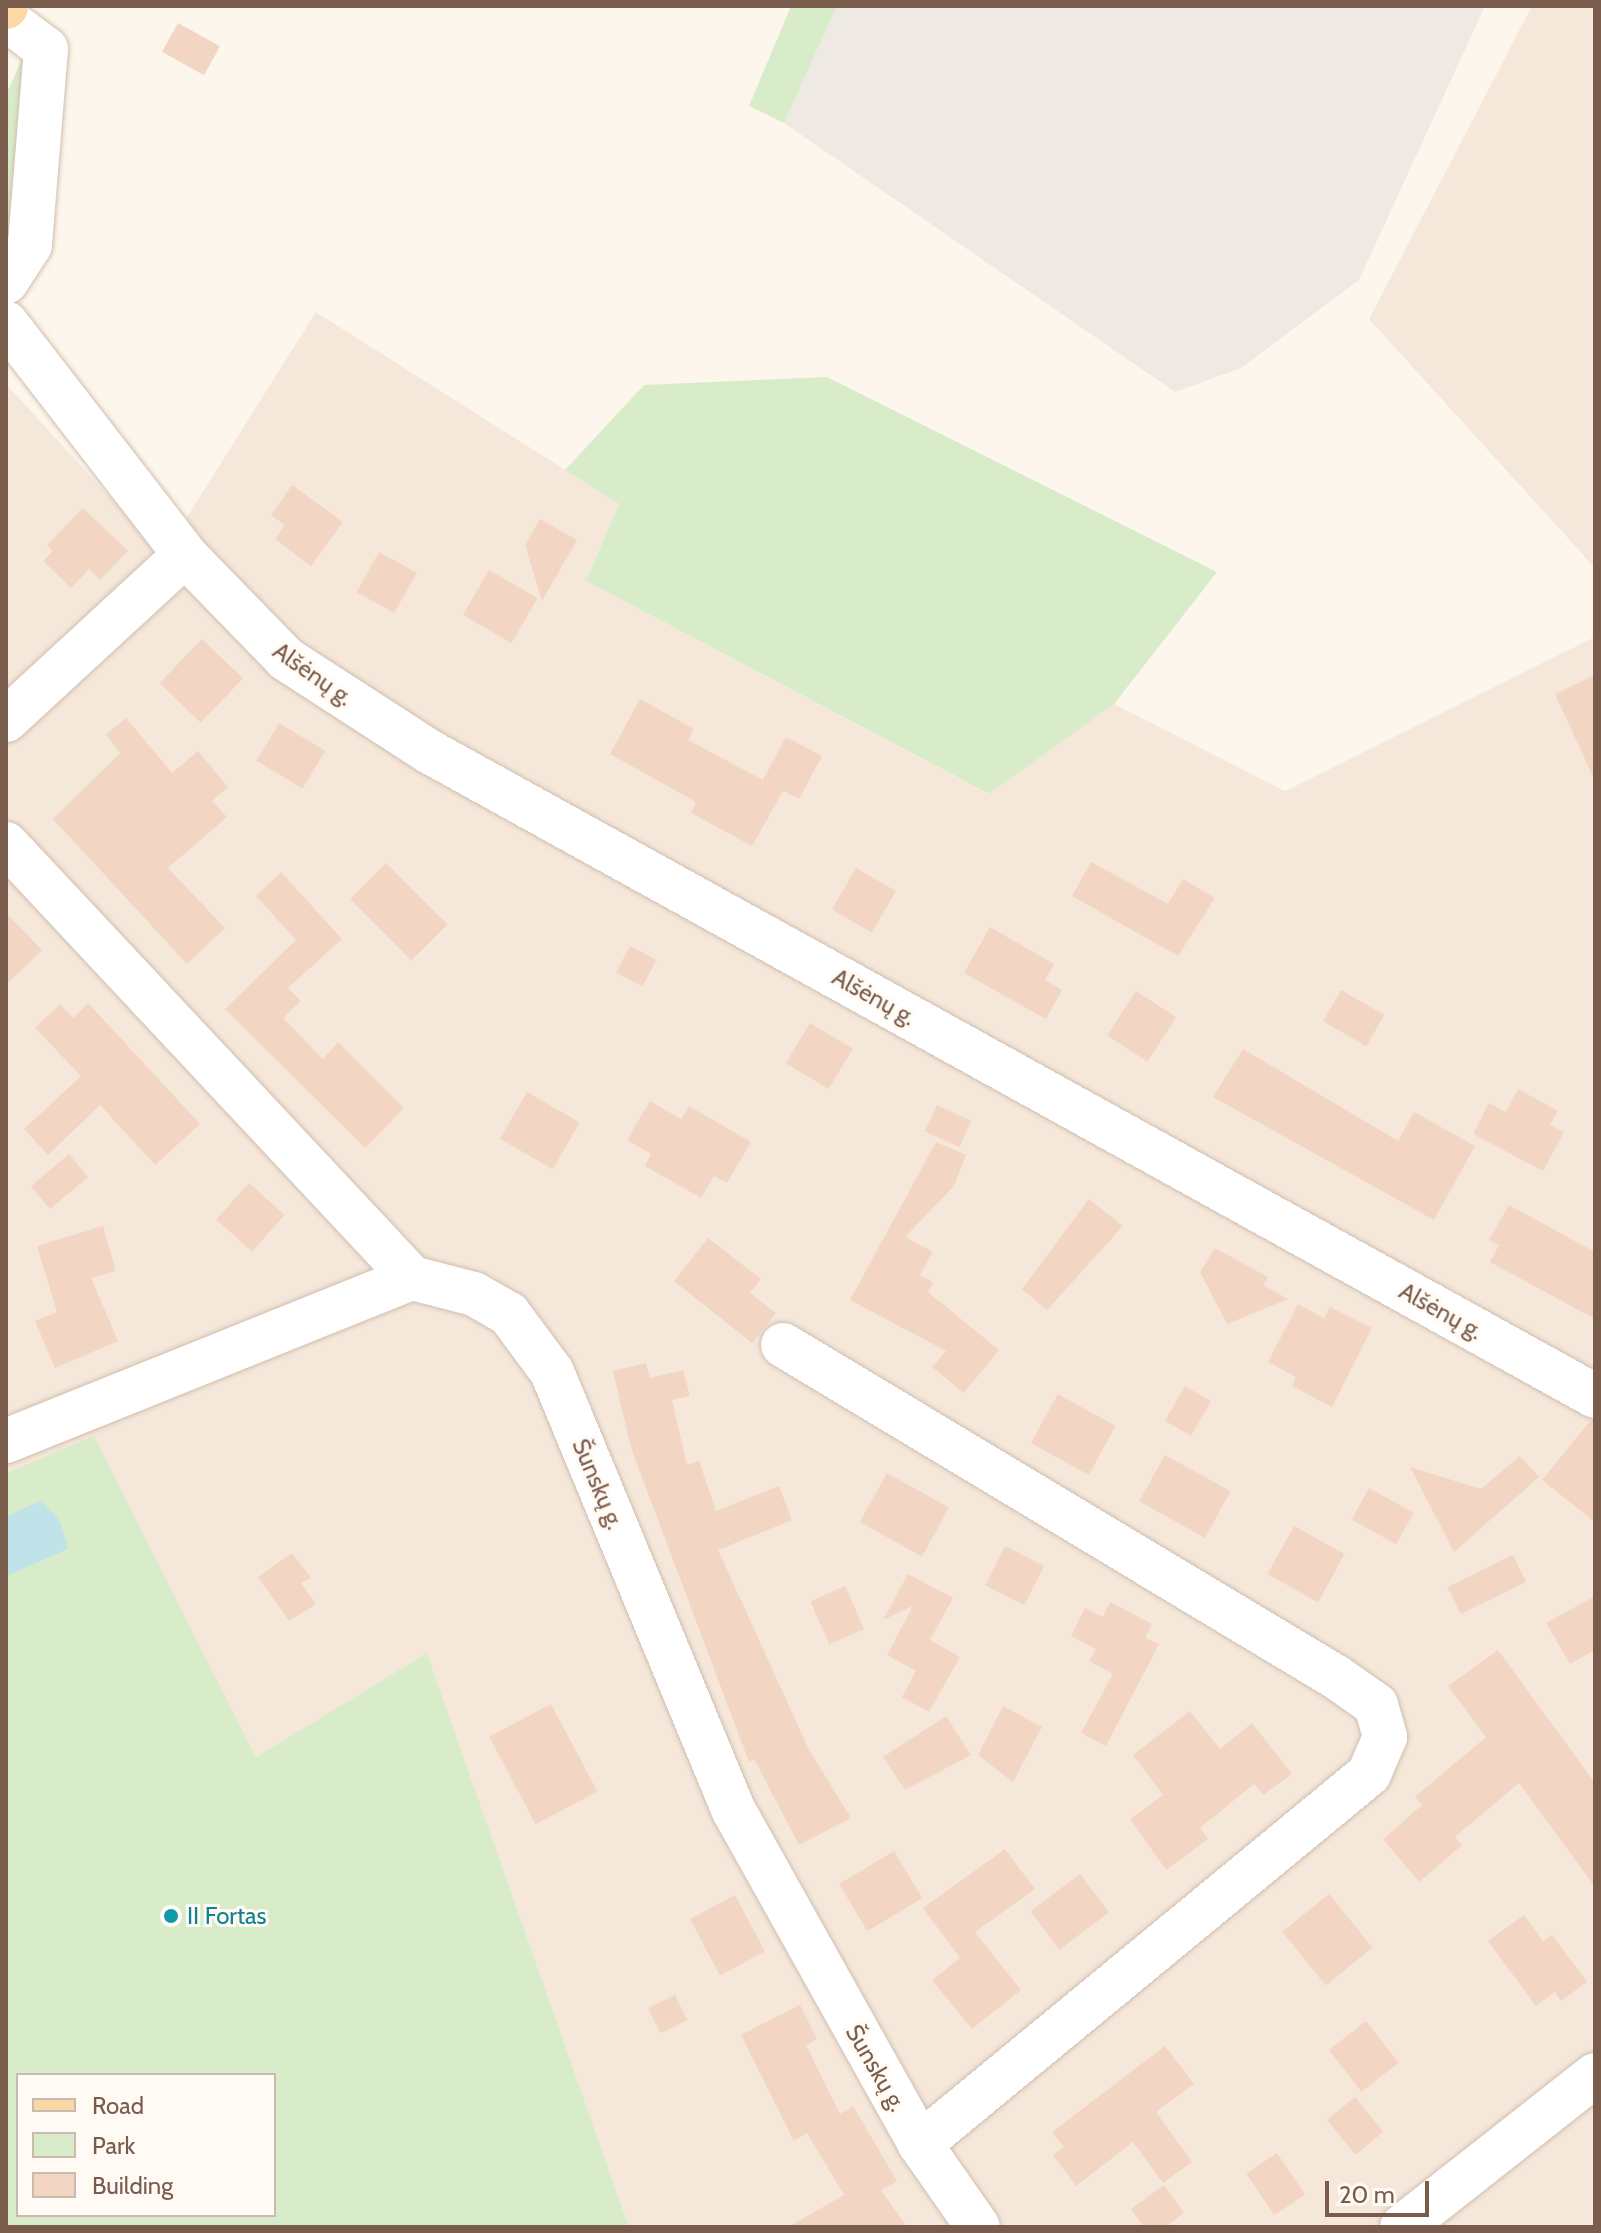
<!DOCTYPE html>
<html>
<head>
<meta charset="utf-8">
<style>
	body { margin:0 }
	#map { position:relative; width:1601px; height:2233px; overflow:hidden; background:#fdf6ec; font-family:Cabin,sans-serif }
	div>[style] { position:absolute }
	.residential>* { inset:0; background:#f5e8da }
	.industrial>* { inset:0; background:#efe9e4 }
	.green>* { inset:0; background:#d8ecc9 }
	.water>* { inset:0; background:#bfe3e8 }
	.building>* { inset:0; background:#f3d5c3; transform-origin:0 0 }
	.roads { filter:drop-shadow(0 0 2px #d1beb0) drop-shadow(0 0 2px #d1beb0) }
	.minor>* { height:44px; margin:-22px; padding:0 22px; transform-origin:22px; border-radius:22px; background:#fff }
	.major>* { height:44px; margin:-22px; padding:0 22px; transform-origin:22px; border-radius:22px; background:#fbd9a5 }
	.dots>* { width:22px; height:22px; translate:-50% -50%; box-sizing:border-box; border:4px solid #fffaf3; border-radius:50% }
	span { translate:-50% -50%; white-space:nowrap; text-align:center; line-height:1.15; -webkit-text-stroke:6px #fffaf3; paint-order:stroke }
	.street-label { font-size:24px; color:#7a5c4d }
	.culture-label { font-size:24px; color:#0d838f }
	.left { translate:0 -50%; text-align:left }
	.frame { position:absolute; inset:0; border:8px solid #7a5c4d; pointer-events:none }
	.legend { position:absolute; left:16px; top:2073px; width:260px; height:144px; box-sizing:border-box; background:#fffaf3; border:2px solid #cabbb1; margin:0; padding:10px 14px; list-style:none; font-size:24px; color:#7a5c4d }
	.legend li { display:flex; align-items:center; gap:16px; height:40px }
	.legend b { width:40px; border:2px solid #cabbb1 }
	.scale { position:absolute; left:1325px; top:2181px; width:104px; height:36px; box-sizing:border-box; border:4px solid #7a5c4d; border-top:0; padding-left:10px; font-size:24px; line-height:28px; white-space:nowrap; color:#7a5c4d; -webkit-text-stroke:6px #fffaf3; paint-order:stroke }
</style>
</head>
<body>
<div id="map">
	<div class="residential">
		<div style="clip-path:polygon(1532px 6px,1595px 6px,1595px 568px,1369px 319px)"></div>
		<div style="clip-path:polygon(316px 312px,619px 504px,586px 581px,988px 794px,1114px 704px,1285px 791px,1595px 637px,1595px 2227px,629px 2227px,427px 1653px,256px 1757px,94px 1437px,6px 1473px,6px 384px,163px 555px)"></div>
	</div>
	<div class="industrial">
		<div style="clip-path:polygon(837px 6px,1485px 6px,1359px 280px,1241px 368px,1175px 392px,784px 123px)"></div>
	</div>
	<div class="green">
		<div style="clip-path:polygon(791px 6px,837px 6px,784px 123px,749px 106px)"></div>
		<div style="clip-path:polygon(24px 54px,10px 238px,6px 250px,6px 95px)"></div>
		<div style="clip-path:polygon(827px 377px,1217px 572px,1114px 704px,989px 794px,586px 581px,619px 504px,565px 470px,644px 385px)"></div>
		<div style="clip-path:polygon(evenodd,94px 1436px,256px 1757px,427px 1653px,629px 2227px,6px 2227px,6px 1473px,94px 1436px,18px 2075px,274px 2075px,274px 2215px,18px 2215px,18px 2075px)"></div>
	</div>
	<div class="water">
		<div style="clip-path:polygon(40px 1501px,59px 1519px,68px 1549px,6px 1576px,6px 1517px)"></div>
	</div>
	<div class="building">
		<div style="left:178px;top:23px;width:48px;height:33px;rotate:29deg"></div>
		<div style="clip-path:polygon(292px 485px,343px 522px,311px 566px,275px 539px,285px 525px,271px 515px)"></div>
		<div style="clip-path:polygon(83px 508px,128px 551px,100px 580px,89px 569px,71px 588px,43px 561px,53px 551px,47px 545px)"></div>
		<div style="clip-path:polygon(540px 519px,577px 540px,542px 601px,525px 545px)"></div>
		<div style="left:379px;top:552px;width:43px;height:46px;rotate:29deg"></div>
		<div style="left:489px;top:570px;width:56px;height:52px;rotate:30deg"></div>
		<div style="left:202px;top:639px;width:57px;height:61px;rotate:44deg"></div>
		<div style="clip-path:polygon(1595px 675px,1595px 781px,1555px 694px)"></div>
		<div style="clip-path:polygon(640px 699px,694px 729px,688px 740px,763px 780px,786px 737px,822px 756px,799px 799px,783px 791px,752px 846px,691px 813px,696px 802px,610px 754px)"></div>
		<div style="clip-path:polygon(126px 718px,172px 773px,198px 751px,228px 787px,212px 801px,227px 817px,168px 868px,225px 928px,187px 964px,53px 819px,120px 753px,106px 734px)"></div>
		<div style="left:279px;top:723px;width:54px;height:44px;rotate:31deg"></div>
		<div style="clip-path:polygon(1091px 862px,1168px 904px,1183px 879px,1215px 898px,1178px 956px,1072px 896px)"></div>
		<div style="left:386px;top:863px;width:87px;height:51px;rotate:45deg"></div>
		<div style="left:856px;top:868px;width:46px;height:48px;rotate:30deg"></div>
		<div style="clip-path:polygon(281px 872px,342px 939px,288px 988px,301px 1001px,283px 1018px,323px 1059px,338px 1042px,404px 1108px,365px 1148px,225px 1009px,296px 940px,256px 896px)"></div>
		<div style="clip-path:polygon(6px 913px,42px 950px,6px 985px)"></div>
		<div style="clip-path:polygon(990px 927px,1054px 964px,1045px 980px,1062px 990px,1046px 1019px,964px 973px)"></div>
		<div style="left:630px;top:946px;width:30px;height:30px;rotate:28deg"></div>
		<div style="left:1341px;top:990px;width:50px;height:36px;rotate:30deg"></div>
		<div style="left:1136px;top:991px;width:48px;height:53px;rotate:33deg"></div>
		<div style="clip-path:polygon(88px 1003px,200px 1124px,155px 1165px,100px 1105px,48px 1155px,24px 1129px,81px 1076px,35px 1028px,60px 1004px,73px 1018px)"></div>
		<div style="left:810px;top:1023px;width:50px;height:47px;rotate:31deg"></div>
		<div style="clip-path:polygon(1243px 1049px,1398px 1141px,1414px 1112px,1475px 1146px,1434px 1220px,1213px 1097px)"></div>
		<div style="clip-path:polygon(1518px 1089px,1558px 1111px,1550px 1125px,1564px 1132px,1543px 1171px,1473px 1134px,1489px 1103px,1506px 1112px)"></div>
		<div style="left:527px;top:1092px;width:61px;height:54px;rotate:30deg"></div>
		<div style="clip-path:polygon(650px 1101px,681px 1119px,689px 1106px,751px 1142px,727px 1183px,714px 1176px,701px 1198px,645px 1166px,651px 1154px,627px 1140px)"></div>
		<div style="left:937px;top:1105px;width:38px;height:29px;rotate:25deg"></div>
		<div style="clip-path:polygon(936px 1142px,966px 1155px,954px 1186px,905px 1237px,933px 1252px,920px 1275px,933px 1282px,928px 1292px,999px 1350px,964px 1393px,932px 1367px,946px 1351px,850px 1300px)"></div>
		<div style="left:69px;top:1154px;width:30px;height:50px;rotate:50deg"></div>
		<div style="left:249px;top:1183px;width:48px;height:49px;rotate:42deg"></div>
		<div style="clip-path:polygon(1089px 1199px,1123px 1226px,1047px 1310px,1022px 1289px)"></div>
		<div style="clip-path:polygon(1509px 1205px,1595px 1252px,1595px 1319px,1490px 1262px,1499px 1245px,1489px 1240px)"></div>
		<div style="clip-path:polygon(103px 1226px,116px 1271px,91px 1278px,118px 1341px,55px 1368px,35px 1321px,57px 1312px,37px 1246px)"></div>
		<div style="clip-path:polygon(708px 1238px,761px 1279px,750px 1293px,776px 1313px,752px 1343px,674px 1281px)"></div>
		<div style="clip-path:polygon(1215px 1248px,1268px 1277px,1263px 1285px,1288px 1299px,1227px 1324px,1200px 1272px)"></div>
		<div style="clip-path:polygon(1298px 1304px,1324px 1318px,1330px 1307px,1372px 1328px,1332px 1407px,1292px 1386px,1296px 1377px,1268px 1362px)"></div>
		<div style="clip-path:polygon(646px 1363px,650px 1378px,683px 1370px,690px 1396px,672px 1400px,687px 1465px,699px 1461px,716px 1511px,779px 1486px,792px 1520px,718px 1550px,809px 1750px,851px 1818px,799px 1845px,754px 1759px,749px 1762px,631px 1448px,613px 1371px)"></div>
		<div style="left:1185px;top:1386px;width:30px;height:40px;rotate:30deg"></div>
		<div style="left:1058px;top:1394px;width:66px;height:56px;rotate:29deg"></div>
		<div style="clip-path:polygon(1591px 1420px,1595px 1421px,1595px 1522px,1542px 1480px)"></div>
		<div style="left:1165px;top:1455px;width:75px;height:53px;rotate:29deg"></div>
		<div style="clip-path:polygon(1520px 1456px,1539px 1477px,1454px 1552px,1410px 1467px,1481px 1489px)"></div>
		<div style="left:887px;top:1473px;width:71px;height:56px;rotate:29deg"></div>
		<div style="left:1369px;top:1488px;width:51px;height:36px;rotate:29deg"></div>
		<div style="left:1294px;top:1526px;width:58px;height:55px;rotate:29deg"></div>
		<div style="left:1005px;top:1546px;width:44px;height:44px;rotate:27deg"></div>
		<div style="clip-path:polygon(292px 1553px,311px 1578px,301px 1583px,316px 1604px,289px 1621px,258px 1577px)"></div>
		<div style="left:1513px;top:1555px;width:30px;height:73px;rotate:64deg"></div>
		<div style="clip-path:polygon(908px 1574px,953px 1598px,930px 1640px,960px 1657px,929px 1712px,902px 1697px,916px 1671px,887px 1655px,913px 1606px,883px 1620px)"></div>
		<div style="left:845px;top:1586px;width:47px;height:38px;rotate:66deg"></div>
		<div style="clip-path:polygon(1595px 1596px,1595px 1650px,1570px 1664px,1546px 1623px)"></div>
		<div style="clip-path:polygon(1110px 1602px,1152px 1624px,1145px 1638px,1159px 1644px,1106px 1746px,1081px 1733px,1113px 1674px,1089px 1661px,1096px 1649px,1071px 1636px,1085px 1608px,1103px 1617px)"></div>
		<div style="clip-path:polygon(1498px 1650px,1595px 1783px,1595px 1887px,1519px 1783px,1455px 1837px,1462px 1845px,1419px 1882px,1383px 1839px,1422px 1805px,1415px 1797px,1486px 1737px,1448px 1686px)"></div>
		<div style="left:551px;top:1704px;width:99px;height:70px;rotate:62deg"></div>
		<div style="clip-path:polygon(1003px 1706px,1042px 1727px,1013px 1782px,978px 1755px)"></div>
		<div style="clip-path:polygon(1190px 1711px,1220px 1749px,1252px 1723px,1292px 1774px,1263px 1795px,1254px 1784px,1200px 1828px,1208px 1839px,1166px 1870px,1130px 1819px,1163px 1795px,1133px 1755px)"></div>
		<div style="clip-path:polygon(946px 1716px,971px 1755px,905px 1790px,883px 1757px)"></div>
		<div style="clip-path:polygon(1005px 1849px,1035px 1889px,975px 1932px,1021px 1990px,972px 2029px,932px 1980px,960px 1958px,923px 1908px)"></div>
		<div style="left:894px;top:1851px;width:55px;height:64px;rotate:59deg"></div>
		<div style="left:1080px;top:1874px;width:48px;height:62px;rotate:53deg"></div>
		<div style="left:1329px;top:1894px;width:69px;height:60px;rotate:51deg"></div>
		<div style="left:735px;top:1895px;width:64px;height:51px;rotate:62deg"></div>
		<div style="clip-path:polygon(1524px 1915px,1543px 1941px,1552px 1935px,1587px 1982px,1561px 2001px,1555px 1992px,1536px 2006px,1488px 1941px)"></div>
		<div style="left:675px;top:1995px;width:28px;height:30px;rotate:64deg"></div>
		<div style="clip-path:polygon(800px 2005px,817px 2039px,806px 2045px,840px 2114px,853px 2106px,897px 2181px,881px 2190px,907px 2227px,788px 2227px,844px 2195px,807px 2133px,794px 2141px,741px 2035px)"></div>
		<div style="left:1366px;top:2021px;width:53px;height:47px;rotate:52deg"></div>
		<div style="clip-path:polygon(1165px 2046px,1194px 2084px,1156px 2112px,1192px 2162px,1163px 2183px,1133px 2142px,1076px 2186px,1053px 2155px,1064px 2147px,1052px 2132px)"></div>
		<div style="left:1355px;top:2097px;width:45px;height:36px;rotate:51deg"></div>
		<div style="left:1277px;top:2153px;width:50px;height:37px;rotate:56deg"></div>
		<div style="clip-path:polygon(1164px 2185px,1184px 2213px,1165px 2227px,1144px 2227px,1131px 2209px)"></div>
	</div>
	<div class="roads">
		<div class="minor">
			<div style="left:6px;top:19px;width:50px;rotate:36.9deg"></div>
			<div style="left:46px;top:49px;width:197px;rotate:94.7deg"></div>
			<div style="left:30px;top:245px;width:44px;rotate:123deg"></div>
			<div style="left:6px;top:323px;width:293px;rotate:52.3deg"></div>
			<div style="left:185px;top:555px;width:145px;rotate:45.8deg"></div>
			<div style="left:286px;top:659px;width:171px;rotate:32.9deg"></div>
			<div style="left:430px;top:752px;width:1331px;rotate:28.93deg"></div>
			<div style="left:6px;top:720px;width:243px;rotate:-42.7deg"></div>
			<div style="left:6px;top:844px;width:594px;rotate:46.91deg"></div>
			<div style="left:783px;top:1345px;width:645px;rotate:30.98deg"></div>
			<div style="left:1336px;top:1677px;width:49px;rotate:35deg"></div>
			<div style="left:1376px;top:1705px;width:33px;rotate:74deg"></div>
			<div style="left:1385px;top:1737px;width:40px;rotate:113.4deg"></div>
			<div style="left:1369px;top:1774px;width:582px;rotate:140.51deg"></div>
			<div style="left:6px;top:1441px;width:437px;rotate:-21.9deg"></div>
			<div style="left:412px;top:1278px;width:64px;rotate:14.5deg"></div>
			<div style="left:474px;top:1294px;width:40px;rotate:29.7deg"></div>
			<div style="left:509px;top:1314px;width:72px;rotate:53.4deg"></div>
			<div style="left:552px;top:1372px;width:475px;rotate:67.5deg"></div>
			<div style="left:734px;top:1811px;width:381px;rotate:60.8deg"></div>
			<div style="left:920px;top:2144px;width:101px;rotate:55.1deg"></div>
			<div style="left:1402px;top:2227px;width:246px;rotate:-38.2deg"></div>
		</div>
		<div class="major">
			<div style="left:6px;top:7px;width:1px;rotate:-90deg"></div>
		</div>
	</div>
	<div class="dots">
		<div style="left:171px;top:1916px;background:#0f9aa8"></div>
	</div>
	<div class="street-label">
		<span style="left:313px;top:674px;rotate:35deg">Alšėnų g.</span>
		<span style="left:874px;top:997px;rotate:29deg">Alšėnų g.</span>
		<span style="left:1441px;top:1311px;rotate:29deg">Alšėnų g.</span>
		<span style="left:598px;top:1484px;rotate:67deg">Šunskų g.</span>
		<span style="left:876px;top:2068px;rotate:60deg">Šunskų g.</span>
	</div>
	<div class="culture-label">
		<span class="left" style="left:187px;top:1916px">II Fortas</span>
	</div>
	<div class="frame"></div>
	<ul class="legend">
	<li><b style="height:10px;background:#fbd9a5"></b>Road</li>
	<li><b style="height:22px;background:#d8ecc9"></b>Park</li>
	<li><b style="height:22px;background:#f3d5c3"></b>Building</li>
	</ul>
	<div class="scale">20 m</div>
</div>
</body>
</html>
